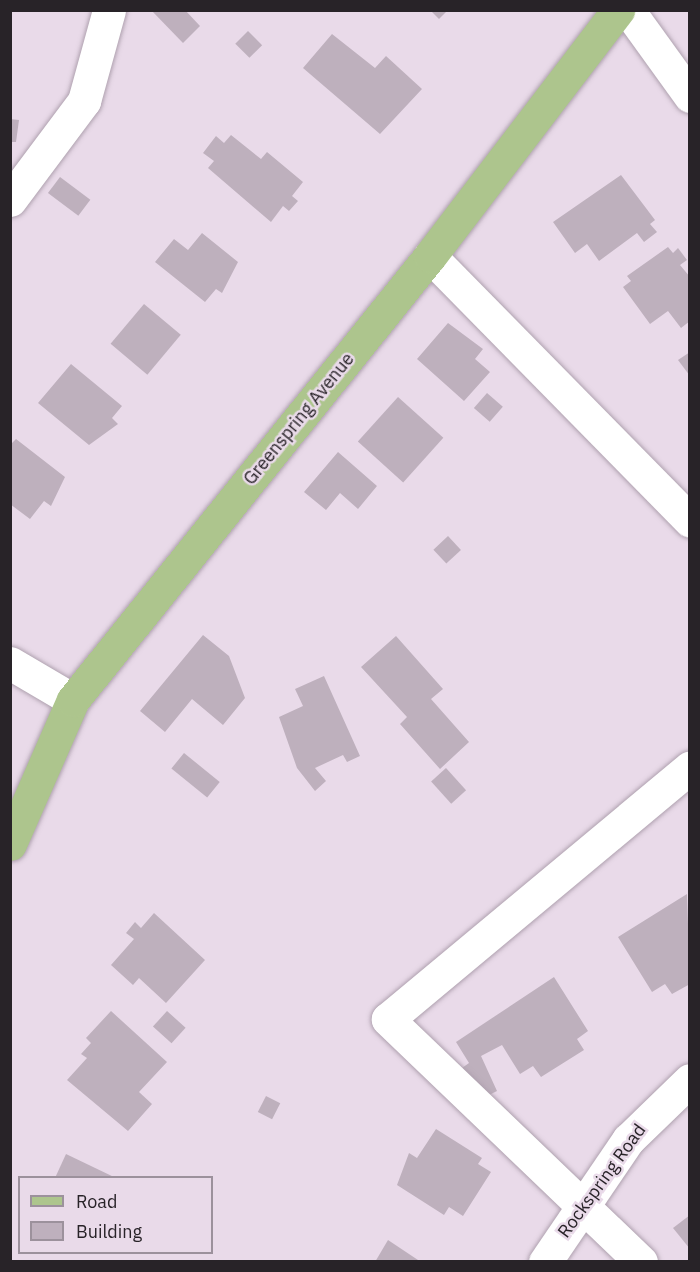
<!DOCTYPE html>
<html>
<head>
<meta charset="utf-8">
<style>
	body { margin:0 }
	#map { position:relative; width:700px; height:1272px; overflow:hidden; background:#e9dae9; font-family:"IBM Plex Sans",sans-serif }
	div>[style] { position:absolute }
	.building>* { inset:0; background:#beb0bd; transform-origin:0 0 }
	.roads { filter:drop-shadow(0 0 2px #afa1af) drop-shadow(0 0 2px #afa1af) }
	.minor>* { height:33px; margin:-16.5px; padding:0 16.5px; transform-origin:16.5px; border-radius:16.5px; background:#fff }
	.major>* { height:33px; margin:-16.5px; padding:0 16.5px; transform-origin:16.5px; border-radius:16.5px; background:#adc58d }
	span { translate:-50% -50%; white-space:nowrap; text-align:center; line-height:1.15; -webkit-text-stroke:5px #e9dae9; paint-order:stroke }
	.street-label { font-size:18px; color:#282328 }
	.frame { position:absolute; inset:0; border:12px solid #282328; pointer-events:none }
	.legend { position:absolute; left:18px; top:1176px; width:195px; height:78px; box-sizing:border-box; background:#e9dae9; border:2px solid #9c919c; margin:0; padding:8px 10px; list-style:none; font-size:18px; color:#282328 }
	.legend li { display:flex; align-items:center; gap:12px; height:30px }
	.legend b { width:30px; border:2px solid #9c919c }
</style>
</head>
<body>
<div id="map">
	<div class="building">
		<div style="clip-path:polygon(151px 10px,185px 10px,200px 26px,183px 43px)"></div>
		<div style="clip-path:polygon(430px 10px,448px 10px,439px 19px)"></div>
		<div style="left:248px;top:31px;width:20px;height:18px;rotate:45deg"></div>
		<div style="clip-path:polygon(332px 34px,375px 68px,386px 56px,422px 89px,380px 134px,303px 68px)"></div>
		<div style="clip-path:polygon(10px 119px,19px 120px,16px 142px,10px 142px)"></div>
		<div style="clip-path:polygon(231px 135px,261px 159px,267px 152px,303px 182px,292px 196px,298px 201px,289px 211px,283px 206px,271px 222px,208px 168px,214px 161px,203px 153px,216px 136px,224px 143px)"></div>
		<div style="clip-path:polygon(621px 175px,655px 220px,650px 224px,657px 232px,644px 242px,637px 233px,599px 261px,587px 244px,575px 253px,553px 222px)"></div>
		<div style="left:60px;top:177px;width:38px;height:20px;rotate:37deg"></div>
		<div style="clip-path:polygon(202px 233px,238px 262px,222px 293px,216px 289px,205px 302px,155px 262px,174px 239px,188px 250px)"></div>
		<div style="clip-path:polygon(668px 247px,673px 253px,678px 248px,687px 260px,680px 265px,690px 277px,690px 321px,681px 328px,668px 311px,650px 324px,623px 287px,631px 281px,627px 276px)"></div>
		<div style="left:144px;top:304px;width:48px;height:52px;rotate:40deg"></div>
		<div style="clip-path:polygon(448px 323px,483px 349px,475px 359px,490px 372px,464px 401px,417px 359px)"></div>
		<div style="clip-path:polygon(690px 352px,690px 376px,678px 360px)"></div>
		<div style="clip-path:polygon(71px 364px,122px 406px,112px 418px,118px 424px,89px 445px,38px 403px)"></div>
		<div style="left:487px;top:393px;width:21px;height:20px;rotate:41deg"></div>
		<div style="left:398px;top:397px;width:61px;height:60px;rotate:42deg"></div>
		<div style="clip-path:polygon(16px 439px,65px 477px,51px 506px,44px 501px,30px 519px,10px 504px,10px 445px)"></div>
		<div style="clip-path:polygon(338px 452px,377px 486px,358px 509px,340px 493px,326px 510px,304px 492px)"></div>
		<div style="left:448px;top:536px;width:19px;height:20px;rotate:47deg"></div>
		<div style="clip-path:polygon(203px 635px,229px 656px,245px 698px,223px 725px,192px 699px,165px 732px,140px 711px)"></div>
		<div style="clip-path:polygon(396px 636px,443px 689px,431px 699px,469px 742px,440px 769px,400px 724px,407px 717px,361px 667px)"></div>
		<div style="clip-path:polygon(324px 676px,360px 756px,347px 762px,343px 755px,315px 768px,326px 781px,315px 791px,297px 768px,279px 717px,303px 706px,295px 689px)"></div>
		<div style="left:184px;top:753px;width:46px;height:20px;rotate:39deg"></div>
		<div style="left:446px;top:768px;width:30px;height:20px;rotate:48deg"></div>
		<div style="clip-path:polygon(687px 894px,690px 984px,672px 994px,665px 984px,652px 992px,618px 937px)"></div>
		<div style="clip-path:polygon(154px 913px,205px 960px,166px 1003px,139px 978px,133px 985px,111px 965px,134px 939px,126px 933px,135px 922px,141px 928px)"></div>
		<div style="clip-path:polygon(554px 977px,588px 1031px,577px 1039px,584px 1050px,541px 1077px,533px 1066px,520px 1074px,502px 1045px,481px 1056px,497px 1091px,489px 1095px,462px 1068px,469px 1063px,456px 1042px)"></div>
		<div style="clip-path:polygon(111px 1011px,167px 1062px,139px 1092px,152px 1104px,128px 1131px,67px 1080px,87px 1058px,81px 1054px,91px 1043px,86px 1038px)"></div>
		<div style="left:167px;top:1011px;width:25px;height:21px;rotate:42deg"></div>
		<div style="left:266px;top:1096px;width:16px;height:18px;rotate:27deg"></div>
		<div style="clip-path:polygon(436px 1129px,482px 1158px,478px 1164px,491px 1172px,463px 1216px,449px 1207px,444px 1215px,397px 1185px,409px 1153px,417px 1158px)"></div>
		<div style="clip-path:polygon(66px 1154px,116px 1178px,55px 1178px)"></div>
		<div style="clip-path:polygon(690px 1215px,690px 1249px,673px 1228px)"></div>
		<div style="clip-path:polygon(388px 1240px,421px 1262px,375px 1262px)"></div>
	</div>
	<div class="roads">
		<div class="minor">
			<div style="left:628px;top:10px;width:106px;rotate:54.2deg"></div>
			<div style="left:10px;top:200px;width:124px;rotate:-53.2deg"></div>
			<div style="left:84px;top:101px;width:94px;rotate:-74.6deg"></div>
			<div style="left:430px;top:256px;width:371px;rotate:45.5deg"></div>
			<div style="left:10px;top:663px;width:73px;rotate:30.4deg"></div>
			<div style="left:545px;top:1262px;width:148px;rotate:-55.8deg"></div>
			<div style="left:628px;top:1140px;width:86px;rotate:-44.1deg"></div>
			<div style="left:641px;top:1262px;width:351px;rotate:-136.2deg"></div>
			<div style="left:388px;top:1019px;width:393px;rotate:-39.8deg"></div>
		</div>
		<div class="major">
			<div style="left:10px;top:844px;width:157px;rotate:-66.4deg"></div>
			<div style="left:73px;top:700px;width:570px;rotate:-51.2deg"></div>
			<div style="left:430px;top:256px;width:310px;rotate:-52.6deg"></div>
		</div>
	</div>
	<div class="street-label">
		<span style="left:299px;top:419px;rotate:-51deg">Greenspring Avenue</span>
		<span style="left:602px;top:1181px;rotate:-54deg">Rockspring Road</span>
	</div>
	<div class="frame"></div>
	<ul class="legend">
	<li><b style="height:8px;background:#adc58d"></b>Road</li>
	<li><b style="height:16px;background:#beb0bd"></b>Building</li>
	</ul>
</div>
</body>
</html>
